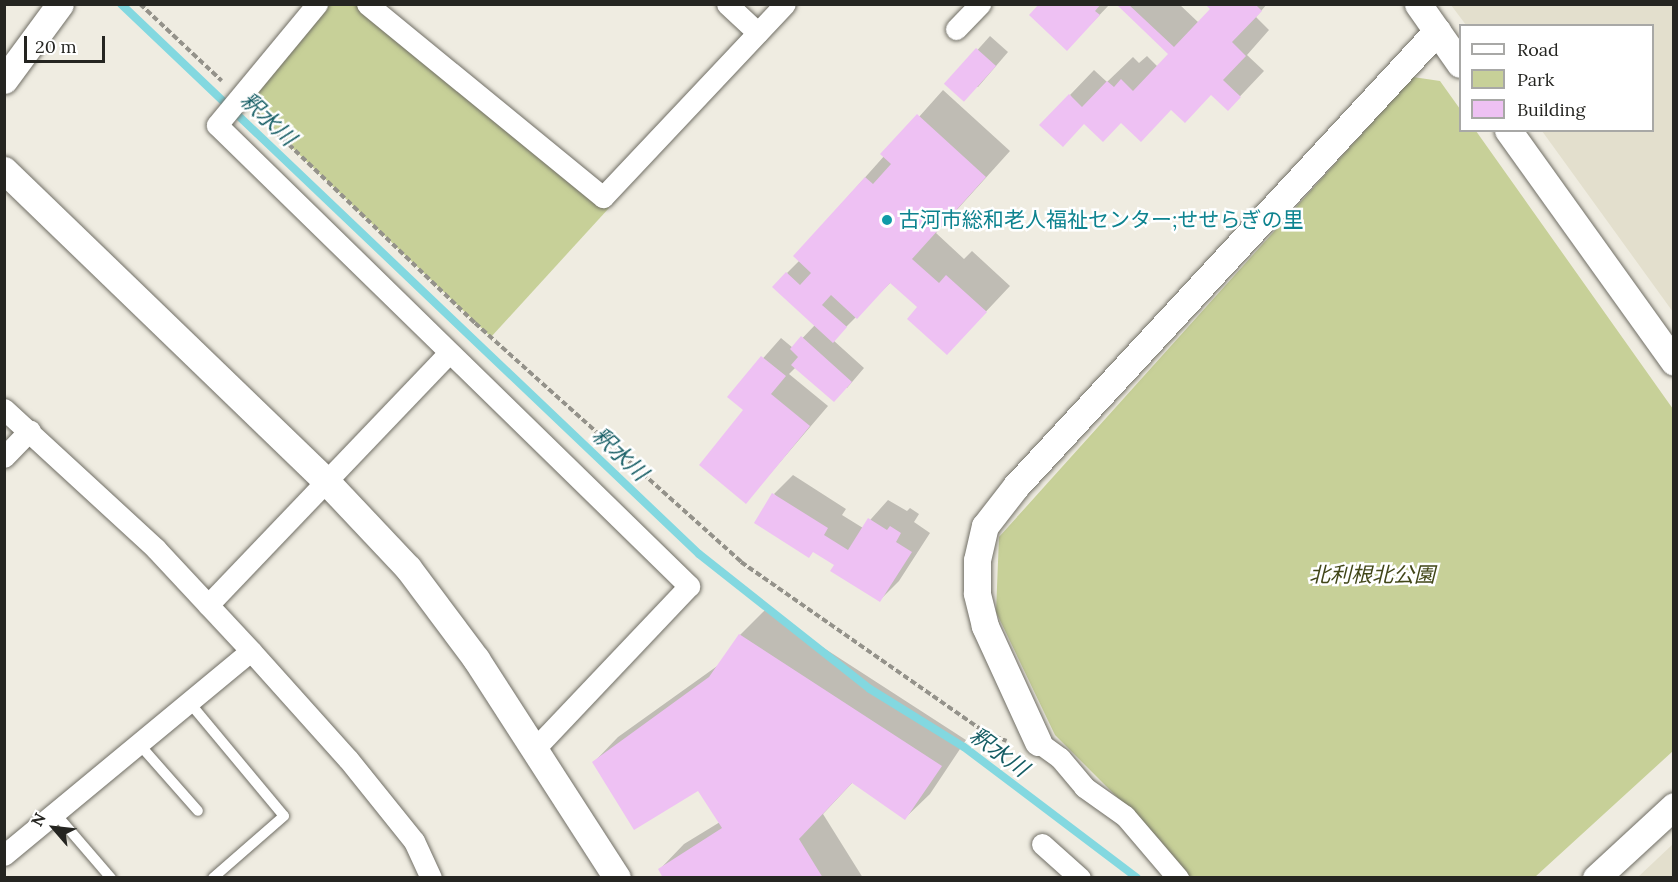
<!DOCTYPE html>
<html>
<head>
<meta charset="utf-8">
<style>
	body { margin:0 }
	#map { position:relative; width:1678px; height:882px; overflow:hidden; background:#efece1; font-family:Lora,"Noto Sans JP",serif }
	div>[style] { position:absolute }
	.built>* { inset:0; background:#e3dfcd }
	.green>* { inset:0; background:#c7d098 }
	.shadow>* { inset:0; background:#0003 }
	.stream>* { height:8px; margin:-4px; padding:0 4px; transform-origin:4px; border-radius:4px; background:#83d8e0 }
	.building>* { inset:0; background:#eec1f3; transform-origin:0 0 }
	.path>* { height:4px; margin-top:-2px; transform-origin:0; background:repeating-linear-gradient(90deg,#94928a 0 6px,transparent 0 9px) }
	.roads { filter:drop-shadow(0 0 2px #706e65) drop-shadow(0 0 2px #706e65) }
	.service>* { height:10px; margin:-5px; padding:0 5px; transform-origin:5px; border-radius:5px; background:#fff }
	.minor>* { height:21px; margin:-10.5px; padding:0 10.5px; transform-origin:10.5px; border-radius:10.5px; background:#fff }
	.tertiary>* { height:27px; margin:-13.5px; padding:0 13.5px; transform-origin:13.5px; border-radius:13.5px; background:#fff }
	.dots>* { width:16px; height:16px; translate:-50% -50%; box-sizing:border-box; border:3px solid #fff; border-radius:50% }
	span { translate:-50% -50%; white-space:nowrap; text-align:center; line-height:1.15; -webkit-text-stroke:5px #fff; paint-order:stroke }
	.culture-label { font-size:21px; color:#0d838f }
	.left { translate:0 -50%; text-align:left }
	.park-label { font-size:21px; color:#414618; font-style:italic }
	.water-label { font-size:22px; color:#145c63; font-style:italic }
	.frame { position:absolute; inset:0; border:6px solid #252521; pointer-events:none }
	.legend { position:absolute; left:1459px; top:24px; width:195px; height:108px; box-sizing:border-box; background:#fff; border:2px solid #a8a8a6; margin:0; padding:8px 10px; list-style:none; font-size:18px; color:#252521 }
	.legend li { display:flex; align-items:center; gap:12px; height:30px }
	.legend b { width:30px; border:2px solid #a8a8a6 }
	.north { position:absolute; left:24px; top:798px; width:60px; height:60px; -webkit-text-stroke:4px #fff; paint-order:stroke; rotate:298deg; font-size:16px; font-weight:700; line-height:24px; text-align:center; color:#252521 }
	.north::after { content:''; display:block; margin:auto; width:21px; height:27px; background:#252521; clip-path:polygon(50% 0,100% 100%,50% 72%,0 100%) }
	.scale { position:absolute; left:24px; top:36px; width:81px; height:27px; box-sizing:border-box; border:3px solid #252521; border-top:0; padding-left:8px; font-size:18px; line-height:21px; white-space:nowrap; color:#252521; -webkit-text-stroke:4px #fff; paint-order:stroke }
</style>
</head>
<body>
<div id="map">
	<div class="built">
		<div style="clip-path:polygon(1451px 5px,1673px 5px,1673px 312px,1542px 131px,1652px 130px,1652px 26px,1466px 25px)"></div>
		<div style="clip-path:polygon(1673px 844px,1673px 877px,1638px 877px)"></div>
	</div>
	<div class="green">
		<div style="clip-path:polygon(325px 5px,367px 5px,609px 208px,491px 337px,240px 98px)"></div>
		<div style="clip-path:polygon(1413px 77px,1440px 81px,1460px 109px,1460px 130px,1476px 131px,1673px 409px,1673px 751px,1535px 877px,1190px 877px,1160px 840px,1055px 735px,996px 612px,999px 537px)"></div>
	</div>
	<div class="shadow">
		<div style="clip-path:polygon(1041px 4px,1110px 4px,1091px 24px)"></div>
		<div style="clip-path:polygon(1118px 4px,1179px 4px,1199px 23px,1212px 9px,1207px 4px,1267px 4px,1256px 17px,1269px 30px,1247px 55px,1264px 71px,1228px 109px,1212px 94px,1121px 121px,1103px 140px,1070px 95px,1094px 70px,1107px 82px,1133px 57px,1139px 63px,1147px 56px,1158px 67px,1170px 54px)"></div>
		<div style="clip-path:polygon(990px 36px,1008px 52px,978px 87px,947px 84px)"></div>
		<div style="clip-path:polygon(943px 90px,1010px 151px,936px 233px,964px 259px,972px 251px,1010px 286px,947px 353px,919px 307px,891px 282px,833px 340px,864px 368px,847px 388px,796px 367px,789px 374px,828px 406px,746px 502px,746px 410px,729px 397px,781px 338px,793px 348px,815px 325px,787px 273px,800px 260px,795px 256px)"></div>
		<div style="clip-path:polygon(793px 475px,846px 509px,842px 515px,863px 528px,888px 500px,907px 511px,910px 508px,919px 514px,914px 522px,930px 533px,899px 581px,880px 600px,836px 565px,774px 494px)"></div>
		<div style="clip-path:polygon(765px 610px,966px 740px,930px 794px,905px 818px,853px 782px,823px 814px,863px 878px,665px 878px,660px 869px,684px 844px,720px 822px,699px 789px,594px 762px,618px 737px,720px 664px,740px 635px)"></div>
	</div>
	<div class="stream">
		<div style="left:121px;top:4px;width:798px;rotate:43.58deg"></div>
		<div style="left:699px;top:554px;width:218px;rotate:38.3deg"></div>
		<div style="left:870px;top:689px;width:110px;rotate:31.7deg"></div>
		<div style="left:964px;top:747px;width:217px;rotate:37.1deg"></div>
	</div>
	<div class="building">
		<div style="clip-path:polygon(1039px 4px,1101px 4px,1095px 11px,1100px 15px,1067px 51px,1029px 15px)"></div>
		<div style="clip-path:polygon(1116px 4px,1128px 4px,1174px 47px,1210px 9px,1205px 4px,1255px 4px,1262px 11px,1232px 42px,1246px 56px,1223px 80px,1241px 97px,1228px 111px,1211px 95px,1185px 123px,1171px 110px,1141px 142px,1121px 123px,1103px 142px,1084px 124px,1063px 147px,1039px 125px,1069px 94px,1082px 107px,1107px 81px,1114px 87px,1121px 79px,1133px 91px,1168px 54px)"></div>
		<div style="left:976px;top:48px;width:27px;height:48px;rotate:42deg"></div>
		<div style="clip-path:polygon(917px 114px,986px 177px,912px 259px,939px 283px,946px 275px,987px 312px,947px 355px,907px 319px,917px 307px,890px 283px,857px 319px,831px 295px,822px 305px,847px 327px,833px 343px,772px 287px,786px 272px,800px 285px,811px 273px,793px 256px,865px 177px,873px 184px,891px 164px,880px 154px)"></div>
		<div style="clip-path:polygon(801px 336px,852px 382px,834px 402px,791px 365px,798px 357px,790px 349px)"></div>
		<div style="clip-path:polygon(761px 356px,786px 376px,771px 394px,810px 426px,746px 504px,699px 465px,743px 410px,727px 397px)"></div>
		<div style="clip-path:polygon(772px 493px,828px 528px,824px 535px,848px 550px,868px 518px,887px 530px,890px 526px,901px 533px,896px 542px,912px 552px,880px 602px,830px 571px,834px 565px,813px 552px,809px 558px,754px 523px)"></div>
		<div style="clip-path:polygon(739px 634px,942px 766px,905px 820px,852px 783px,799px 839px,823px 878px,663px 878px,658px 869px,722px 828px,698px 791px,634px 830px,592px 762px,709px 677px)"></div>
	</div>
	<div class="path">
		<div style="left:140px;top:4px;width:112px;rotate:43.2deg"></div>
		<div style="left:256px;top:113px;width:303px;rotate:43.8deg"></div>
		<div style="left:475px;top:323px;width:358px;rotate:41.9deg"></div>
		<div style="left:741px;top:562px;width:299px;rotate:34.9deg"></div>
		<div style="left:986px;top:733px;width:22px;rotate:21deg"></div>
	</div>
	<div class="roads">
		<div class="service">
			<div style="left:189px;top:702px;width:148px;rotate:50.2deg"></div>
			<div style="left:284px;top:816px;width:94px;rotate:138.9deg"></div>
			<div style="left:139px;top:744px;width:89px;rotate:48.6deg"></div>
			<div style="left:55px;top:813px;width:86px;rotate:49.3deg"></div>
		</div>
		<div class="minor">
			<div style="left:317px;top:4px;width:157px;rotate:129.6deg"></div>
			<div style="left:217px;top:125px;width:660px;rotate:44.32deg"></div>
			<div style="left:689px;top:586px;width:222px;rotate:133.5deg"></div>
			<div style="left:367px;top:4px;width:305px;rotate:39.3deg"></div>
			<div style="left:603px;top:197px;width:265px;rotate:-46.7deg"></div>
			<div style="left:727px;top:4px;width:42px;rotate:43.1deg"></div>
			<div style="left:956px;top:29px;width:35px;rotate:-46deg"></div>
			<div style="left:4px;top:409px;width:207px;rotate:42.6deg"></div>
			<div style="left:156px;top:549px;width:139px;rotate:47deg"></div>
			<div style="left:251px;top:651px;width:145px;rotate:48.1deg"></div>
			<div style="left:348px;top:759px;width:105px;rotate:51.2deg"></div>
			<div style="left:414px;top:841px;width:41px;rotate:65.3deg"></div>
			<div style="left:4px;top:457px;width:37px;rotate:-46deg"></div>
			<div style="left:208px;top:605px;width:347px;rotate:-46.3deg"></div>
			<div style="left:1038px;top:742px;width:27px;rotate:36deg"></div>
			<div style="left:1060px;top:758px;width:38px;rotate:50deg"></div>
			<div style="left:1084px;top:787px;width:50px;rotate:35.3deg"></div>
			<div style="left:1125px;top:816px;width:82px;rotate:49.5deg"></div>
			<div style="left:1042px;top:844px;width:51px;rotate:41.8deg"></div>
			<div style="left:4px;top:855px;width:320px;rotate:-39.6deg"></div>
		</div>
		<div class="tertiary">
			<div style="left:1418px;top:4px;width:73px;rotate:55deg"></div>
			<div style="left:4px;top:80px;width:94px;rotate:-53.6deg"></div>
			<div style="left:1508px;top:130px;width:285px;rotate:54.4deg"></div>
			<div style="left:4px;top:170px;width:449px;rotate:44deg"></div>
			<div style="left:327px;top:482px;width:118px;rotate:46.7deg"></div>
			<div style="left:408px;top:568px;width:114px;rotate:53.2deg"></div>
			<div style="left:476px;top:659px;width:260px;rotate:57.2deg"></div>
			<div style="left:1038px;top:742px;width:128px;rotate:-114.6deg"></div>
			<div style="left:985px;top:626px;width:34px;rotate:-104deg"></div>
			<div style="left:977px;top:593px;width:33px;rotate:-90deg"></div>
			<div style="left:977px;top:560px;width:35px;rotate:-77deg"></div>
			<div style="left:985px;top:526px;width:51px;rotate:-52.2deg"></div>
			<div style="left:1016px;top:486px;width:620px;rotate:-47.22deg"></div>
			<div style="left:1596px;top:878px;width:106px;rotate:-42.7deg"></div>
		</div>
	</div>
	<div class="dots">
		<div style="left:887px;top:220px;background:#0f9aa8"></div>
	</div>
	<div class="culture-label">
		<span class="left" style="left:899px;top:220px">古河市総和老人福祉センター;せせらぎの里</span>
	</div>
	<div class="park-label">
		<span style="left:1372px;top:575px">北利根北公園</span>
	</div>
	<div class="water-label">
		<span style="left:268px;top:119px;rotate:43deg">釈水川</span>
		<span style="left:620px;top:454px;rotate:43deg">釈水川</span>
		<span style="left:999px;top:752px;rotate:36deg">釈水川</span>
	</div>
	<div class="frame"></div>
	<ul class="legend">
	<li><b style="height:8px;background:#fff"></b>Road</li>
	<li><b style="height:16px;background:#c7d098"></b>Park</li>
	<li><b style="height:16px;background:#eec1f3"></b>Building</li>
	</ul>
	<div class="north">N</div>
	<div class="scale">20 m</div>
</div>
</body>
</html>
